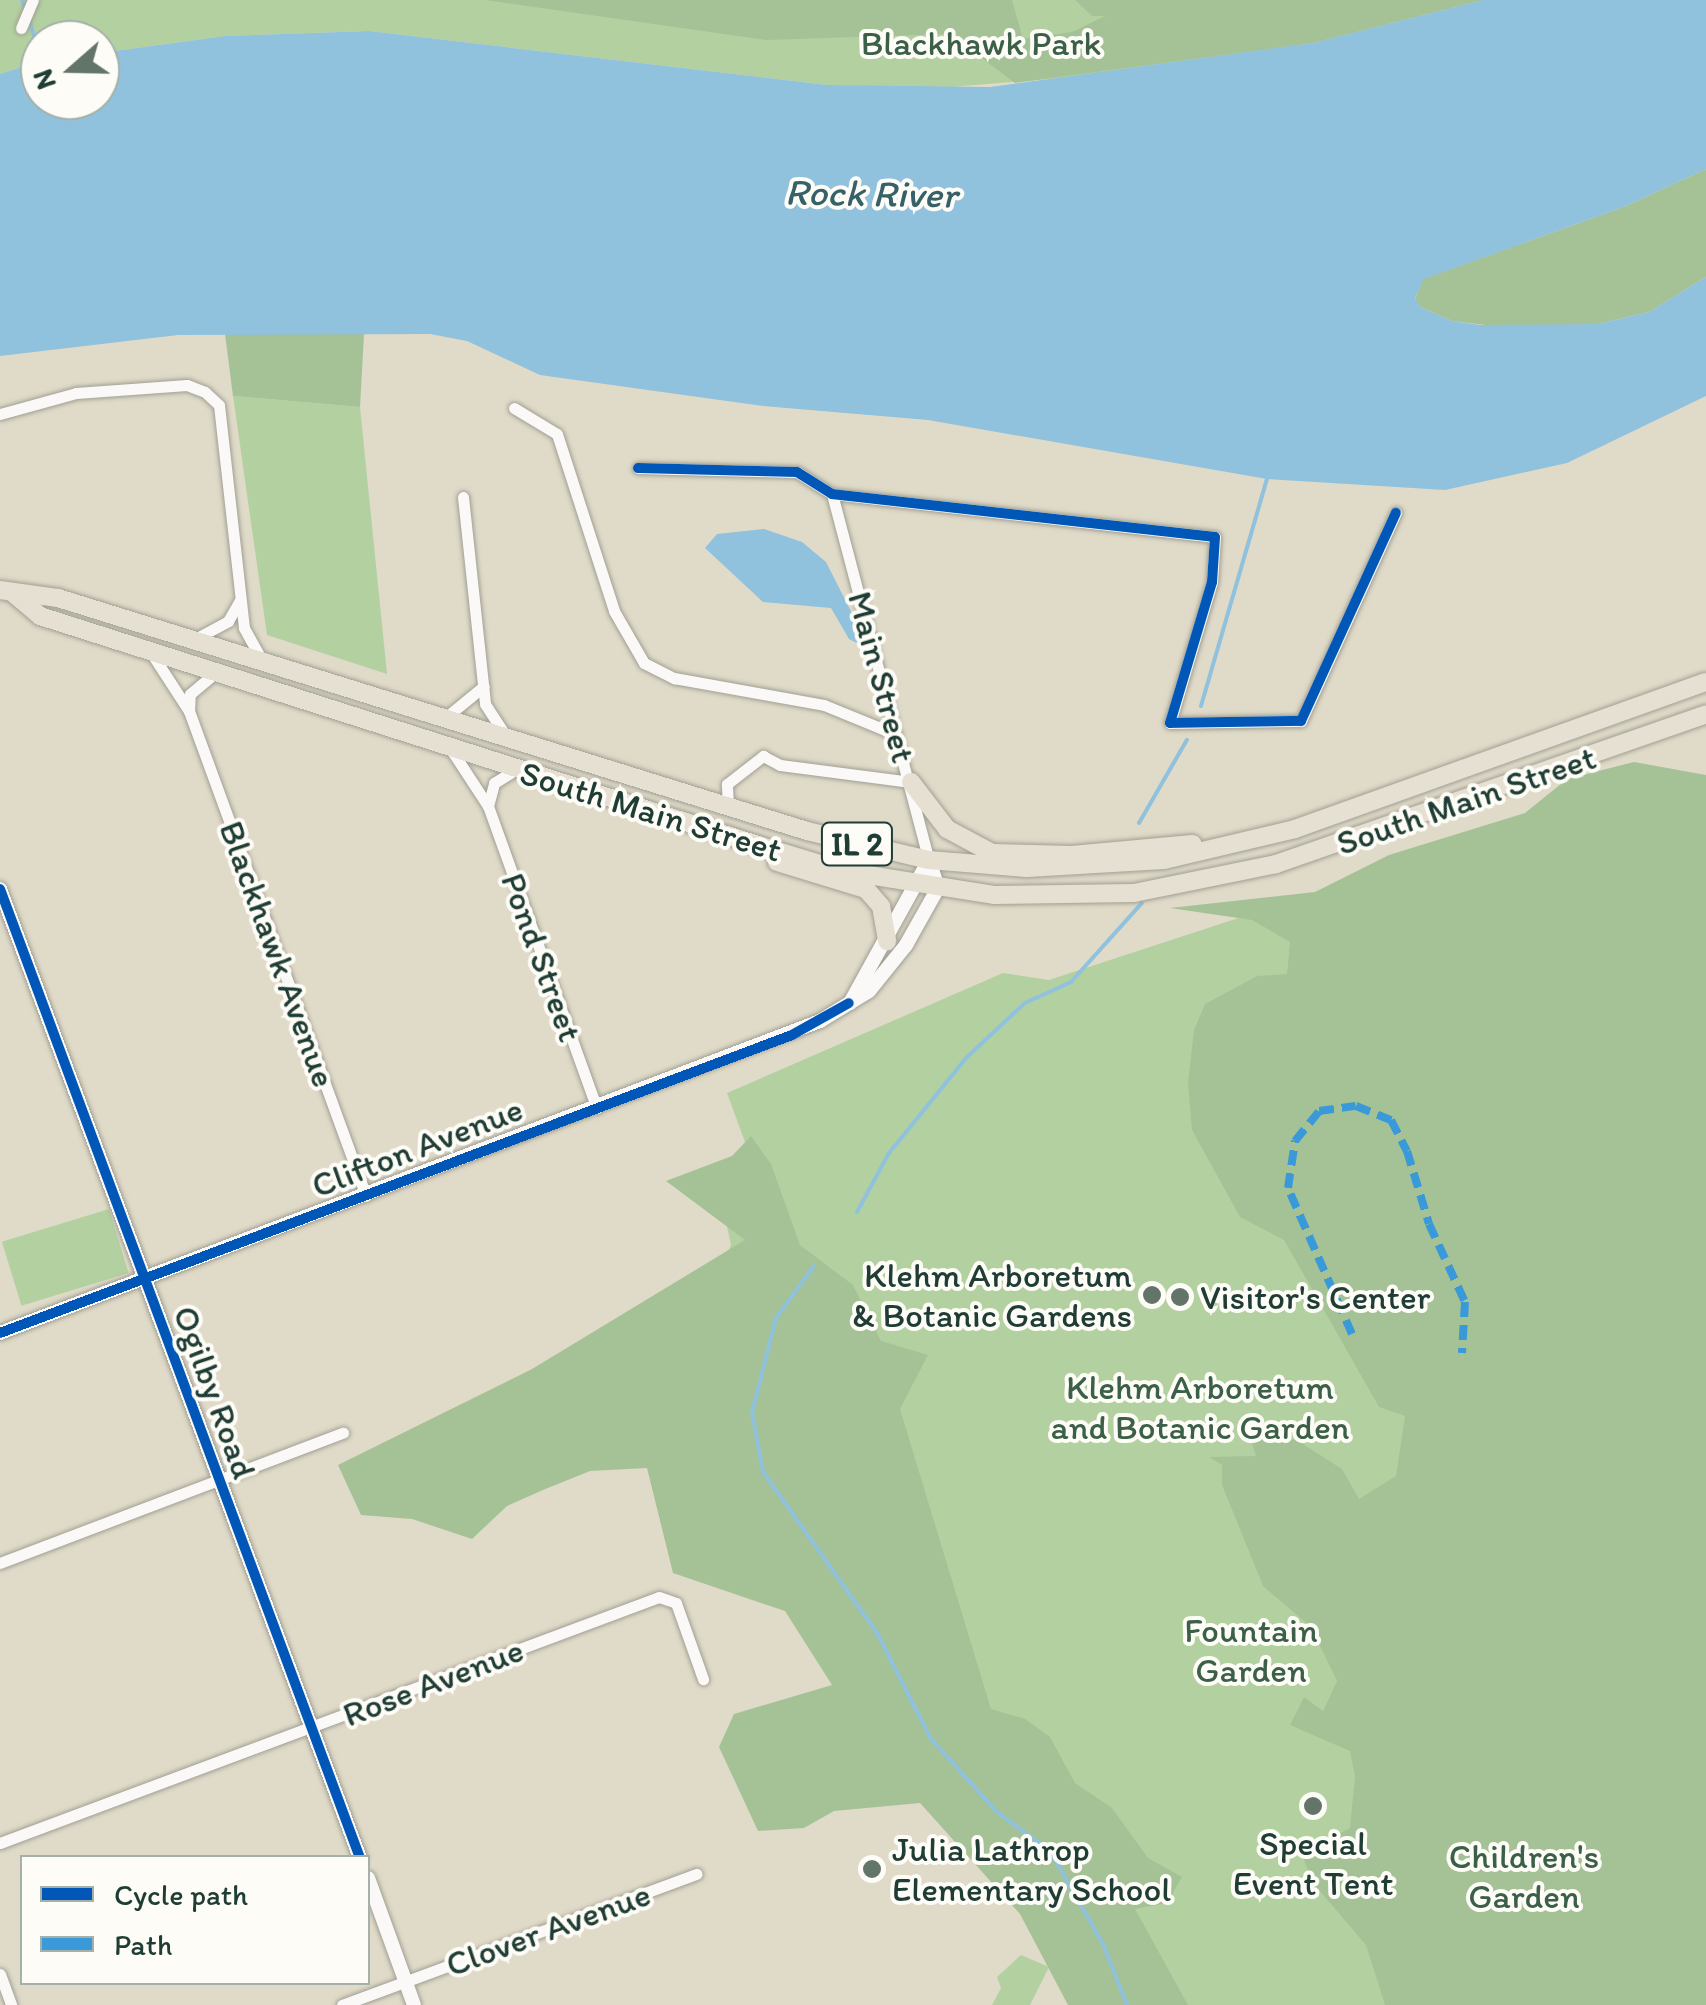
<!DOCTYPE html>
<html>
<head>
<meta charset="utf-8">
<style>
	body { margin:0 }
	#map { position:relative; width:1706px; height:2005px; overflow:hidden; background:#e0dac8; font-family:Itim,sans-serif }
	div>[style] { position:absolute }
	.green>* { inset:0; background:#b3d1a0; transform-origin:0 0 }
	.forest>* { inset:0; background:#a4c296 }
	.water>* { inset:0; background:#90c1dd }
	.stream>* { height:4px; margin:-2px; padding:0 2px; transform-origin:2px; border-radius:2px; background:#90c1dd }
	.roads { filter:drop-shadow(0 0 2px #a0a094) drop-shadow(0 0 2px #a0a094) }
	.minor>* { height:11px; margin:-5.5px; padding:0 5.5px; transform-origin:5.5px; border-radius:5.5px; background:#faf9f7 }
	.tertiary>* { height:14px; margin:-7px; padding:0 7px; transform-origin:7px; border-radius:7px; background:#faf9f7 }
	.primary>* { height:18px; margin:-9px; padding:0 9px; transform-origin:9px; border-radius:9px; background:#e6e0d3 }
	.quiet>* { height:8px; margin-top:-4px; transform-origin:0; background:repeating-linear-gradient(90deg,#3a99d8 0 15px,transparent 0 23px) }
	.cycleway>* { height:10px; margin:-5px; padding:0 5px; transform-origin:5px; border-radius:5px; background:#0057b8 }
	.dots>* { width:28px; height:28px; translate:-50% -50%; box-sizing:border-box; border:5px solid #fdfcf7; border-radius:50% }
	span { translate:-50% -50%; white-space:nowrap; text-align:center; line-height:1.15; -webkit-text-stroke:8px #fdfcf7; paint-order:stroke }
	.shield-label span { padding:2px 8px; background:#fdfcf7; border:2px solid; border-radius:8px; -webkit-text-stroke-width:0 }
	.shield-label { font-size:32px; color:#1f3d34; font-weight:700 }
	.park-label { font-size:35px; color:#3b6047 }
	.street-label { font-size:35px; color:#1f3d34 }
	.poi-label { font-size:35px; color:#1f3d34 }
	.right { translate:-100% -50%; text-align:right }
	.left { translate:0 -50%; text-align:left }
	.water-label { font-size:38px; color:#376169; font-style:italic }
	.legend { position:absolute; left:20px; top:1855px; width:350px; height:130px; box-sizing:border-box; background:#fdfcf7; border:2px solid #a4b0a9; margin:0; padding:12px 18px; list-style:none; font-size:30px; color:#1f3d34 }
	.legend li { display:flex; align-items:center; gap:20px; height:50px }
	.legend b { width:50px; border:2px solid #a4b0a9 }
	.north { position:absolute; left:20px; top:20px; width:100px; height:100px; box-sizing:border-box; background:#fdfcf7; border:2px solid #a4b0a9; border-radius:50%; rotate:250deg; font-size:28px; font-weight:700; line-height:40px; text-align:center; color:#1f3d34 }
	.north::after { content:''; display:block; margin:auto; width:35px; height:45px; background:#637468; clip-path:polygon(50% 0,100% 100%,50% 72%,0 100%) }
</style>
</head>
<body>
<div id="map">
	<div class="green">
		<div style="clip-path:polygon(0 0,1483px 0,1313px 43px,1099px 75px,914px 90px,827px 85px,369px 31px,225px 36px,100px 53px,100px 40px,40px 40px,40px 61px,0 74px)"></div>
		<div style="clip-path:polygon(233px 396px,360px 407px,387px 674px,267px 635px)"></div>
		<div style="clip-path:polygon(1470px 842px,1706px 2005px,1081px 2005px,707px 1297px,731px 1245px,719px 1190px,757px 1175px,727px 1093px,1003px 973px,1049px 980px)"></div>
		<div style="left:109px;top:1209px;width:67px;height:112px;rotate:73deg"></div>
		<div style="clip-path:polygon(1021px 1955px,1049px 1967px,1030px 2005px,992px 2005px,1001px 1988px,997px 1977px)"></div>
	</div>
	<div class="forest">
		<div style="clip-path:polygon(485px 0,1012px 0,1023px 39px,1072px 32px,1105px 16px,1092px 16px,1075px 0,1483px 0,1313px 43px,1015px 83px,950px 34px,765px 40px)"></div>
		<div style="clip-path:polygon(1706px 169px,1706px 277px,1649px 312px,1598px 324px,1502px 327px,1452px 321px,1420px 307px,1415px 299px,1423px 279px,1626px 206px)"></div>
		<div style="clip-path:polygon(225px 334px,364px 334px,360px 407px,233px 396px)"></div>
		<div style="clip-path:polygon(1634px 762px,1706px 775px,1706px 2005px,1385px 2005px,1366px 1945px,1313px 1883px,1302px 1855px,1350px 1828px,1355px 1776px,1350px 1751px,1290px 1725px,1304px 1697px,1323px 1711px,1337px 1681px,1311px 1627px,1263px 1586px,1222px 1485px,1222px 1465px,1209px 1457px,1256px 1456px,1247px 1428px,1280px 1443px,1295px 1439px,1342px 1469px,1359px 1499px,1396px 1476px,1405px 1416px,1379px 1407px,1284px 1240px,1240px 1217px,1192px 1130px,1188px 1082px,1194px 1030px,1205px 1004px,1257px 976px,1287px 974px,1290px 942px,1252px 920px,1170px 908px,1315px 892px,1389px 855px,1525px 813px,1567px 779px)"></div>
		<div style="clip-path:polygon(751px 1136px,771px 1164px,800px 1245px,853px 1285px,881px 1341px,928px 1355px,900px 1409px,991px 1709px,1025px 1719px,1050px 1737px,1075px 1783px,1112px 1808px,1148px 1858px,1182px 1877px,1167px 1903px,1135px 1909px,1188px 2005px,1068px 2005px,1020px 1914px,920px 1803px,834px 1811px,804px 1828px,758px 1831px,719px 1747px,734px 1714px,832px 1685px,785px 1611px,673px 1573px,647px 1468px,590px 1471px,543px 1490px,507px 1506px,472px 1539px,412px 1519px,361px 1515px,338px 1465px,532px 1369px,745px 1240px,666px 1181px,732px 1156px)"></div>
	</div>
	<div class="water">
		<div style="clip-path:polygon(1483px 0,1706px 0,1706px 169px,1626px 206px,1424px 279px,1415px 298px,1420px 307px,1452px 321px,1480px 325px,1598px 324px,1649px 312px,1706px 277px,1706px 396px,1567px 463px,1445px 490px,1267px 479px,928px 420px,763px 406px,540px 375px,467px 341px,430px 334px,178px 335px,0 356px,0 74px,40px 61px,40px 100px,100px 100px,100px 53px,225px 36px,369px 31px,827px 85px,990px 87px,1313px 43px)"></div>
		<div style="clip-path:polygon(764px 529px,802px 542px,826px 562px,864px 637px,859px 644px,849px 639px,831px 608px,763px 602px,705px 548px,717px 534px)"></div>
	</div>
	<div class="stream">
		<div style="left:22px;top:0;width:11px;rotate:68deg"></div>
		<div style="left:29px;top:19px;width:41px;rotate:74.2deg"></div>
		<div style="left:1201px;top:706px;width:236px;rotate:-73.8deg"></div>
		<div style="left:1139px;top:823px;width:96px;rotate:-60deg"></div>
		<div style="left:857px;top:1212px;width:67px;rotate:-61.5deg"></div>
		<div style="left:889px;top:1153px;width:124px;rotate:-50.9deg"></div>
		<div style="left:967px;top:1057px;width:79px;rotate:-43deg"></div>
		<div style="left:1025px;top:1003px;width:51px;rotate:-24.5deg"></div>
		<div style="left:1071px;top:982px;width:106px;rotate:-48.1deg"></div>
		<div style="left:814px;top:1266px;width:64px;rotate:126.2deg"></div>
		<div style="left:776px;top:1318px;width:97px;rotate:104.3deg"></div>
		<div style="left:752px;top:1412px;width:61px;rotate:79.6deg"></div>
		<div style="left:763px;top:1472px;width:197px;rotate:54.7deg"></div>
		<div style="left:877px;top:1633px;width:119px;rotate:63deg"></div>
		<div style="left:931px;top:1739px;width:98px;rotate:47.9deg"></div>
		<div style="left:997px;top:1812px;width:66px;rotate:36.3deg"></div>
		<div style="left:1050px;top:1851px;width:107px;rotate:60.3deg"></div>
		<div style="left:1103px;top:1944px;width:66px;rotate:68.5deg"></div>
	</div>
	<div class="roads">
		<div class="minor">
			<div style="left:21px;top:28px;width:30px;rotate:-67deg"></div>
			<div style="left:514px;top:408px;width:50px;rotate:31.2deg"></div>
			<div style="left:557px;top:434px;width:186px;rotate:72.1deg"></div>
			<div style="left:614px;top:611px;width:60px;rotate:60deg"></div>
			<div style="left:644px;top:663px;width:34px;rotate:27deg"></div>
			<div style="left:674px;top:678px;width:152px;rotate:10.2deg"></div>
			<div style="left:824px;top:705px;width:77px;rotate:22.2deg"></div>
			<div style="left:0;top:414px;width:79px;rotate:-15.4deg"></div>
			<div style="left:76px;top:393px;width:111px;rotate:-4.1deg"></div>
			<div style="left:187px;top:385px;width:19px;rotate:21deg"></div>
			<div style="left:205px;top:392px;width:19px;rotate:43deg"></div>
			<div style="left:219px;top:405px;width:224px;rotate:83.6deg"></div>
			<div style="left:244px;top:628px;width:38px;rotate:61deg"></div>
			<div style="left:638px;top:468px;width:159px;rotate:1.4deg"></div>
			<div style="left:797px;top:472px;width:41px;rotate:32.2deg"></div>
			<div style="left:832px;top:494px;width:385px;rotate:6.4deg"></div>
			<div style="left:1215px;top:537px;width:45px;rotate:93.8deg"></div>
			<div style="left:1212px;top:582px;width:147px;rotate:106.6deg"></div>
			<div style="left:1170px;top:723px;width:131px;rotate:-0.9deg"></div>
			<div style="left:1301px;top:721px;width:229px;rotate:-65.5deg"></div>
			<div style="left:832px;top:494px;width:379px;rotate:75.2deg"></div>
			<div style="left:463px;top:497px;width:208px;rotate:83.9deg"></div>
			<div style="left:485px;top:704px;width:37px;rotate:57deg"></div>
			<div style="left:193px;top:640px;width:40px;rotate:-28deg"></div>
			<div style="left:228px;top:621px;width:24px;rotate:-60deg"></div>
			<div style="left:152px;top:654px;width:68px;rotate:57deg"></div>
			<div style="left:189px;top:711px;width:516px;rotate:69.95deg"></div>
			<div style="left:189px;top:711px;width:17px;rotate:-87deg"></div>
			<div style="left:190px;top:694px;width:33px;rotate:-40deg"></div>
			<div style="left:445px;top:718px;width:50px;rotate:-39.4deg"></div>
			<div style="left:452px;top:751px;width:66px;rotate:56.8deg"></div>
			<div style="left:488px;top:806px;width:321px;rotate:70.2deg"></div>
			<div style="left:488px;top:806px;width:24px;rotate:-75deg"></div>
			<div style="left:494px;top:783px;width:26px;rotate:-32deg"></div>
			<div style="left:728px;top:806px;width:22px;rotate:-93deg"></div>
			<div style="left:727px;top:784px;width:46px;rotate:-37.9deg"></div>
			<div style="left:763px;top:756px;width:19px;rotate:28deg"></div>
			<div style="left:780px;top:765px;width:132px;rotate:7.4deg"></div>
			<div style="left:0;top:1563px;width:367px;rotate:-20.8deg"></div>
			<div style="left:0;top:1843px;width:703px;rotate:-20.47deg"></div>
			<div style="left:659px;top:1597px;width:18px;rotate:19deg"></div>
			<div style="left:676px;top:1603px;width:81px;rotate:70.4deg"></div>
			<div style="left:0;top:1974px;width:33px;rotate:70deg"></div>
			<div style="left:342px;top:2005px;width:378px;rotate:-20.3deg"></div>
		</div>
		<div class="tertiary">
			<div style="left:0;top:889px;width:1034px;rotate:69.62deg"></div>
			<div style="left:850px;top:1003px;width:163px;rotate:-61.1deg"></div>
			<div style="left:0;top:1333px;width:877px;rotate:-20.83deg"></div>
			<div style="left:820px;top:1021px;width:57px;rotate:-31.5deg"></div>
			<div style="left:869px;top:991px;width:59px;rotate:-51.2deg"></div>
			<div style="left:906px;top:945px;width:65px;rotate:-60.7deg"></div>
			<div style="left:938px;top:888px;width:29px;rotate:-108deg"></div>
			<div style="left:368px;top:1878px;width:135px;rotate:70.1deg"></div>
		</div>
		<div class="primary">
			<div style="left:0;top:590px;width:59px;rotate:7.9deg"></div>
			<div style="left:58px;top:598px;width:784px;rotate:17.28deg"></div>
			<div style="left:807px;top:831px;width:125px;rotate:13.4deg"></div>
			<div style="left:929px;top:860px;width:98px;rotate:4.7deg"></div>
			<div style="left:1027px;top:868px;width:137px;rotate:-3.3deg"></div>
			<div style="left:1164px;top:860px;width:135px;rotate:-13.3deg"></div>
			<div style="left:1295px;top:829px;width:436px;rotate:-19.7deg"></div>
			<div style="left:14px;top:594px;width:34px;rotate:40deg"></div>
			<div style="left:40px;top:616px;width:754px;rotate:17.69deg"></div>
			<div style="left:758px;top:845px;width:89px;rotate:17deg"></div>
			<div style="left:843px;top:871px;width:154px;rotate:9deg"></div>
			<div style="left:995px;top:895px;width:139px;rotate:-0.8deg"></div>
			<div style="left:1134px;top:893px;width:145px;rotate:-11.5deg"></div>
			<div style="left:1276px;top:864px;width:455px;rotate:-19.2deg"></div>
			<div style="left:911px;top:782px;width:59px;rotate:52.5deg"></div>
			<div style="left:947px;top:829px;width:51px;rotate:28.1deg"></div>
			<div style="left:992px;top:853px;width:80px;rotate:1.4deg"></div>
			<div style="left:1072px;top:855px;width:121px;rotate:-5.2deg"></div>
			<div style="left:777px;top:862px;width:93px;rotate:16.9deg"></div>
			<div style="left:866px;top:889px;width:23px;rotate:49deg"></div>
			<div style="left:881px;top:906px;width:36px;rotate:80deg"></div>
		</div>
	</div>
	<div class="quiet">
		<div style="left:1352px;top:1334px;width:159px;rotate:-113.7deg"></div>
		<div style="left:1288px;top:1188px;width:48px;rotate:-81.5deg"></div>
		<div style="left:1295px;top:1141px;width:38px;rotate:-51deg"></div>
		<div style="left:1319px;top:1111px;width:37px;rotate:-8deg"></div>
		<div style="left:1356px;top:1106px;width:38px;rotate:22deg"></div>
		<div style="left:1391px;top:1120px;width:35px;rotate:63deg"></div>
		<div style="left:1407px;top:1151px;width:76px;rotate:73.2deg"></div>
		<div style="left:1429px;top:1224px;width:86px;rotate:65.2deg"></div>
		<div style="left:1465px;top:1302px;width:51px;rotate:93.4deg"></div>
	</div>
	<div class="cycleway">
		<div style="left:638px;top:468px;width:159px;rotate:1.4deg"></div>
		<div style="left:797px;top:472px;width:41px;rotate:32.2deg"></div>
		<div style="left:832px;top:494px;width:385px;rotate:6.4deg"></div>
		<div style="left:1215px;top:537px;width:45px;rotate:93.8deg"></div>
		<div style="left:1212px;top:582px;width:147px;rotate:106.6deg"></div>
		<div style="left:1170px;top:723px;width:131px;rotate:-0.9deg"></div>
		<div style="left:1301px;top:721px;width:229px;rotate:-65.5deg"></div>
		<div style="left:0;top:889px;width:1034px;rotate:69.62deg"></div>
		<div style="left:0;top:1333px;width:846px;rotate:-20.62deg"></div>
		<div style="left:792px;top:1035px;width:65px;rotate:-29.3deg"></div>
	</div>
	<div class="dots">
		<div style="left:1152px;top:1295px;background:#637468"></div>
		<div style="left:1180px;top:1297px;background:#637468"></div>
		<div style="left:1313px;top:1806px;background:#637468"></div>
		<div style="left:872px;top:1869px;background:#637468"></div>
	</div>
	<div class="shield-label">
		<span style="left:857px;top:844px">IL 2</span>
	</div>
	<div class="park-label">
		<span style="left:981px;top:43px">Blackhawk Park</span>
		<span style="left:1200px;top:1407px">Klehm Arboretum<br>and Botanic Garden</span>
		<span style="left:1251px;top:1650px">Fountain<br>Garden</span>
		<span style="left:1524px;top:1876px">Children's<br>Garden</span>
	</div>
	<div class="street-label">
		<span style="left:882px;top:677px;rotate:75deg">Main Street</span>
		<span style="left:1466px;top:800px;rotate:-19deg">South Main Street</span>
		<span style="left:651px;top:811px;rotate:17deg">South Main Street</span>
		<span style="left:278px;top:954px;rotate:70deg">Blackhawk Avenue</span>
		<span style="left:542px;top:957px;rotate:70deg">Pond Street</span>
		<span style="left:417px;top:1147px;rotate:-21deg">Clifton Avenue</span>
		<span style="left:215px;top:1392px;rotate:70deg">Ogilby Road</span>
		<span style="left:433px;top:1682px;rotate:-21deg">Rose Avenue</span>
		<span style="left:548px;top:1929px;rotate:-20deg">Clover Avenue</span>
	</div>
	<div class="poi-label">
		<span class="right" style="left:1132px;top:1295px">Klehm Arboretum<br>&amp; Botanic Gardens</span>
		<span class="left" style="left:1200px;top:1297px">Visitor's Center</span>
		<span style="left:1313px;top:1863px">Special<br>Event Tent</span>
		<span class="left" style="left:892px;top:1869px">Julia Lathrop<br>Elementary School</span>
	</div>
	<div class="water-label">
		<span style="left:871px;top:194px;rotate:1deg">Rock River</span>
	</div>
	<ul class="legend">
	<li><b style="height:12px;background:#0057b8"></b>Cycle path</li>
	<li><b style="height:12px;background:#3a99d8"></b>Path</li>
	</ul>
	<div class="north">N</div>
</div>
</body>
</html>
